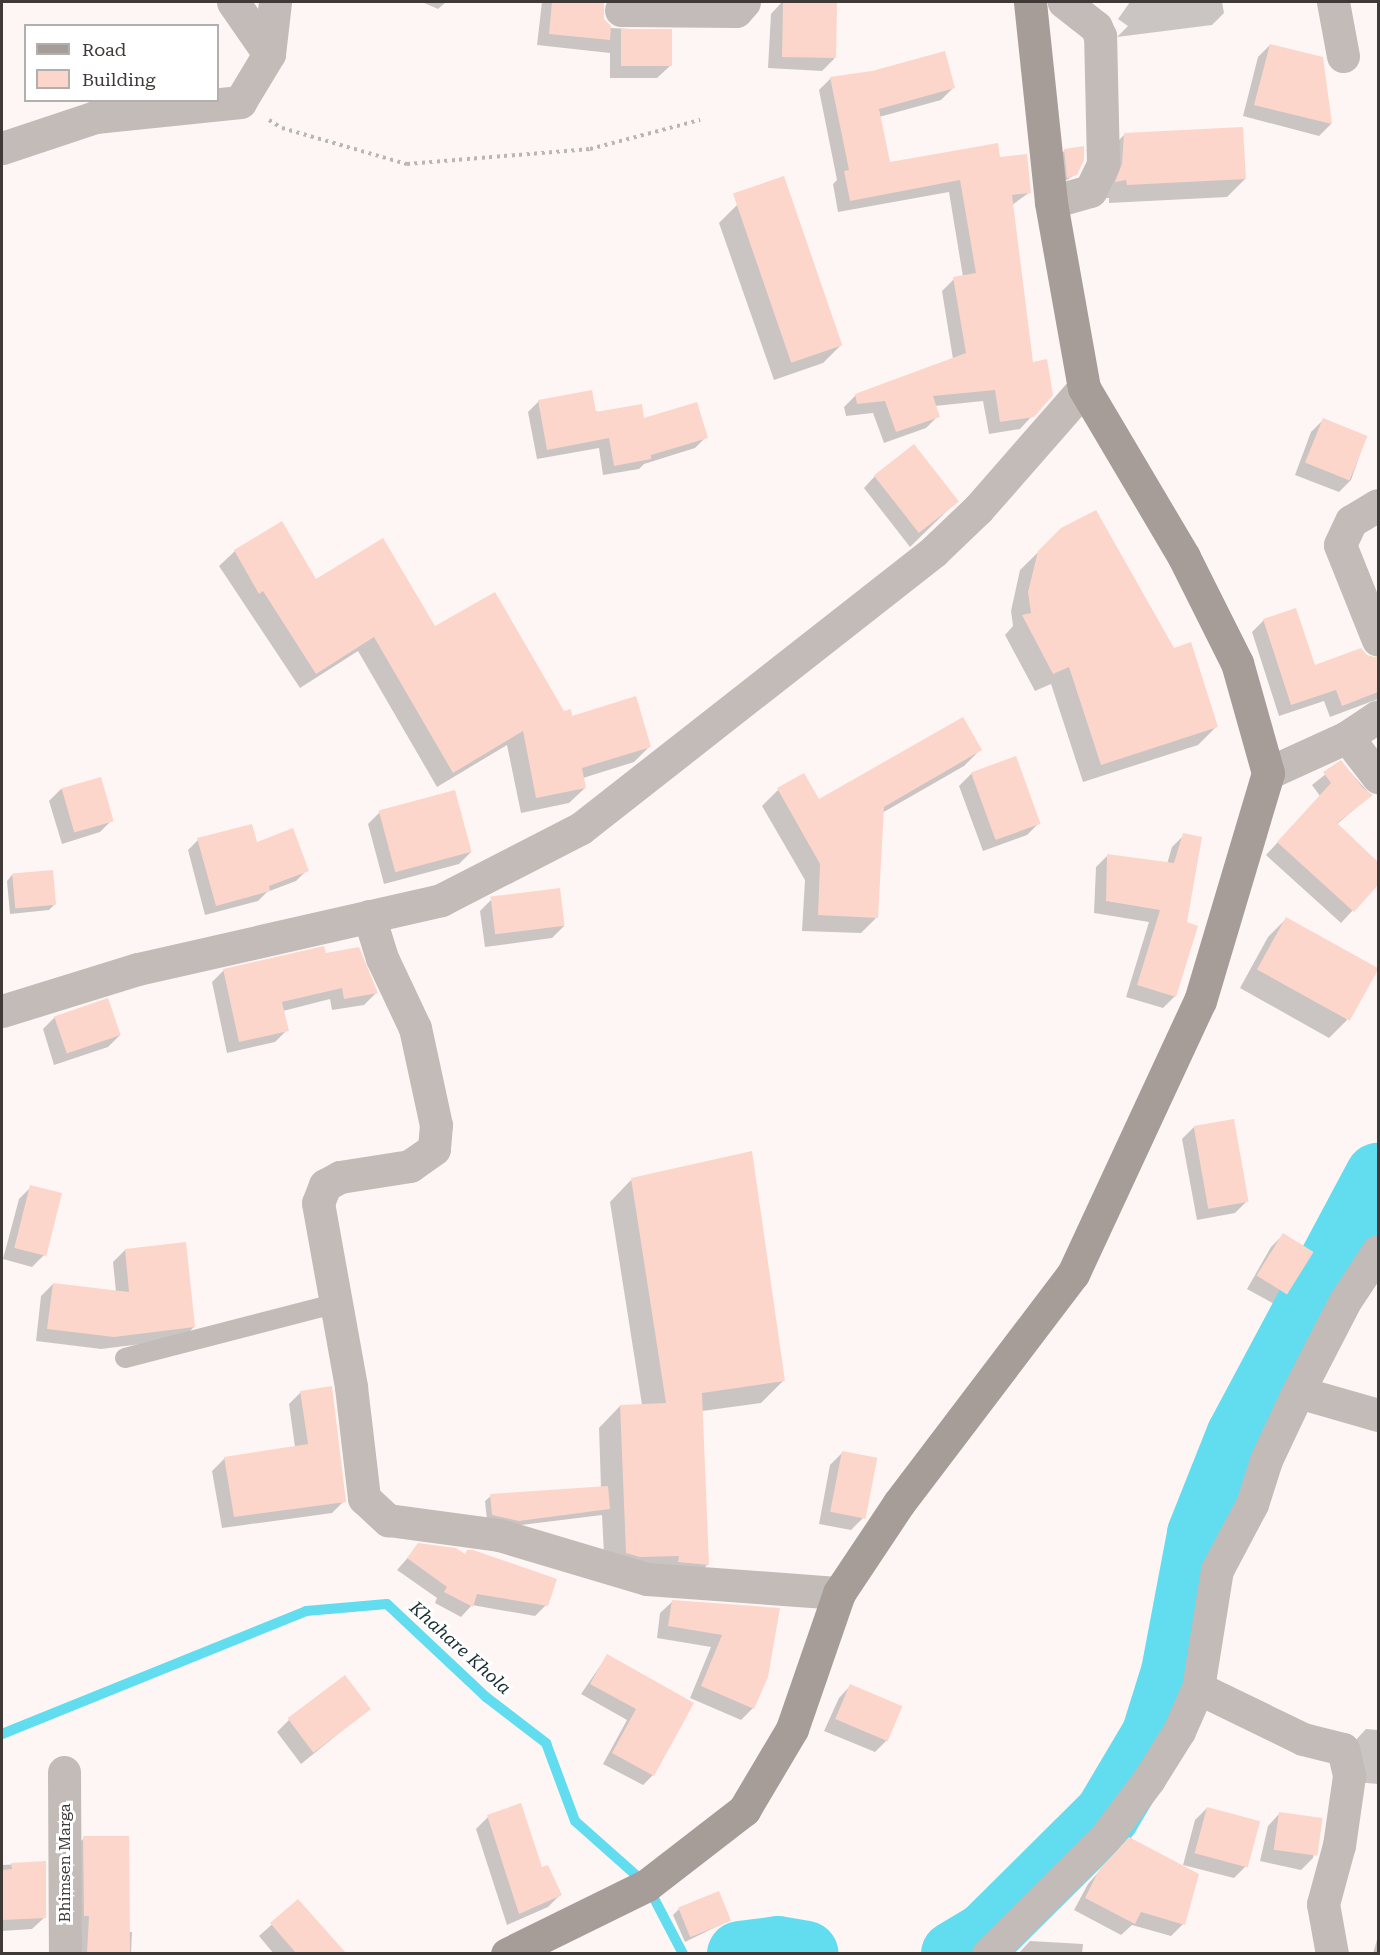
<!DOCTYPE html>
<html>
<head>
<meta charset="utf-8">
<style>
	body { margin:0 }
	#map { position:relative; width:1380px; height:1955px; overflow:hidden; background:#fdf6f4; font-family:"Roboto Serif",serif }
	div>[style] { position:absolute }
	.shadow>* { inset:0; background:#0003 }
	.stream>* { height:10px; margin:-5px; padding:0 5px; transform-origin:5px; border-radius:5px; background:#62ddf0 }
	.river>* { height:66px; margin:-33px; padding:0 33px; transform-origin:33px; border-radius:33px; background:#62ddf0 }
	.building>* { inset:0; background:#fcd6cb; transform-origin:0 0 }
	.path>* { height:4px; margin-top:-2px; transform-origin:0; background:repeating-linear-gradient(90deg,#bcb5b3 0 3px,transparent 0 7.5px) }
	.lane>* { height:20px; margin:-10px; padding:0 10px; transform-origin:10px; border-radius:10px; background:#c2bbb8 }
	.street>* { height:33px; margin:-16.5px; padding:0 16.5px; transform-origin:16.5px; border-radius:16.5px; background:#c2bbb8 }
	.secondary>* { height:33px; margin:-16.5px; padding:0 16.5px; transform-origin:16.5px; border-radius:16.5px; background:#a79d98 }
	span { translate:-50% -50%; white-space:nowrap; text-align:center; line-height:1.15; -webkit-text-stroke:6px #fff; paint-order:stroke }
	.street-label { font-size:16px; color:#3f3937 }
	.water-label { font-size:18px; color:#172d31; font-style:italic }
	.frame { position:absolute; inset:0; border:3px solid #3f3937; pointer-events:none }
	.legend { position:absolute; left:24px; top:24px; width:195px; height:78px; box-sizing:border-box; background:#fff; border:2px solid #b2b0af; margin:0; padding:8px 10px; list-style:none; font-size:18px; color:#3f3937 }
	.legend li { display:flex; align-items:center; gap:12px; height:30px }
	.legend b { width:30px; border:2px solid #b2b0af }
</style>
</head>
<body>
<div id="map">
	<div class="shadow">
		<div style="clip-path:polygon(422px 2px,446px 2px,438px 9px)"></div>
		<div style="clip-path:polygon(542px 2px,603px 2px,603px 19px,611px 28px,670px 31px,670px 66px,657px 78px,610px 78px,610px 53px,537px 45px)"></div>
		<div style="clip-path:polygon(782px 2px,834px 2px,834px 59px,822px 71px,768px 68px,771px 14px)"></div>
		<div style="clip-path:polygon(1130px 2px,1222px 2px,1224px 13px,1212px 25px,1117px 37px,1128px 26px,1118px 19px)"></div>
		<div style="clip-path:polygon(1270px 45px,1322px 58px,1331px 124px,1319px 136px,1243px 116px,1258px 57px)"></div>
		<div style="clip-path:polygon(831px 78px,953px 88px,941px 100px,879px 117px,889px 164px,999px 159px,1030px 192px,1012px 205px,1032px 416px,1020px 429px,989px 434px,983px 401px,935px 406px,938px 416px,926px 428px,884px 443px,873px 413px,846px 416px,844px 407px,856px 395px,953px 359px,942px 291px,954px 279px,963px 277px,949px 192px,838px 212px,833px 184px,837px 180px,819px 90px)"></div>
		<div style="clip-path:polygon(1124px 135px,1245px 179px,1227px 197px,1109px 203px,1109px 198px,1099px 199px,1106px 153px)"></div>
		<div style="clip-path:polygon(1065px 150px,1076px 174px,1062px 183px,1059px 156px)"></div>
		<div style="clip-path:polygon(737px 205px,793px 207px,841px 345px,823px 363px,774px 380px,719px 223px)"></div>
		<div style="clip-path:polygon(539px 401px,643px 420px,706px 437px,695px 448px,644px 464px,639px 469px,603px 475px,599px 448px,537px 459px,528px 412px)"></div>
		<div style="clip-path:polygon(1323px 420px,1366px 437px,1351px 480px,1339px 492px,1295px 475px,1311px 432px)"></div>
		<div style="clip-path:polygon(875px 476px,957px 501px,910px 547px,864px 488px)"></div>
		<div style="clip-path:polygon(1062px 529px,1216px 727px,1198px 745px,1083px 782px,1051px 684px,1035px 691px,1005px 635px,1013px 626px,1011px 611px,1020px 570px)"></div>
		<div style="clip-path:polygon(235px 551px,435px 628px,571px 718px,650px 746px,634px 762px,583px 778px,585px 788px,569px 803px,521px 813px,507px 745px,437px 787px,358px 651px,300px 688px,219px 566px)"></div>
		<div style="clip-path:polygon(1264px 620px,1314px 667px,1366px 656px,1378px 659px,1378px 699px,1330px 717px,1324px 701px,1279px 716px,1252px 632px)"></div>
		<div style="clip-path:polygon(980px 750px,964px 766px,882px 813px,877px 917px,861px 933px,802px 931px,805px 880px,762px 806px,778px 790px,818px 801px)"></div>
		<div style="clip-path:polygon(1015px 758px,1039px 823px,1027px 835px,983px 851px,959px 786px,971px 774px)"></div>
		<div style="clip-path:polygon(1341px 762px,1371px 795px,1336px 825px,1378px 864px,1378px 883px,1341px 923px,1266px 855px,1320px 796px,1312px 785px)"></div>
		<div style="clip-path:polygon(61px 789px,112px 820px,100px 832px,62px 844px,49px 801px)"></div>
		<div style="clip-path:polygon(380px 812px,471px 852px,459px 864px,384px 884px,368px 824px)"></div>
		<div style="clip-path:polygon(1184px 835px,1175px 996px,1163px 1008px,1126px 997px,1149px 922px,1094px 913px,1096px 867px,1108px 855px,1167px 864px,1172px 847px)"></div>
		<div style="clip-path:polygon(198px 840px,307px 870px,296px 881px,267px 892px,258px 901px,205px 915px,188px 850px)"></div>
		<div style="clip-path:polygon(12px 875px,55px 904px,49px 910px,10px 914px,7px 881px)"></div>
		<div style="clip-path:polygon(492px 899px,564px 926px,552px 938px,485px 947px,480px 911px)"></div>
		<div style="clip-path:polygon(1286px 919px,1347px 1020px,1329px 1038px,1240px 988px,1268px 937px)"></div>
		<div style="clip-path:polygon(325px 955px,376px 993px,364px 1005px,332px 1010px,330px 999px,283px 1011px,287px 1030px,275px 1042px,227px 1053px,212px 982px,224px 970px)"></div>
		<div style="clip-path:polygon(55px 1017px,120px 1035px,108px 1047px,54px 1065px,43px 1029px)"></div>
		<div style="clip-path:polygon(1194px 1127px,1247px 1201px,1235px 1213px,1197px 1220px,1182px 1139px)"></div>
		<div style="clip-path:polygon(631px 1180px,783px 1381px,761px 1403px,702px 1411px,708px 1564px,686px 1586px,605px 1575px,602px 1515px,513px 1526px,487px 1520px,485px 1501px,491px 1496px,601px 1488px,599px 1428px,620px 1406px,642px 1405px,610px 1202px)"></div>
		<div style="clip-path:polygon(31px 1187px,44px 1255px,32px 1267px,3px 1259px,19px 1199px)"></div>
		<div style="clip-path:polygon(1283px 1235px,1312px 1252px,1288px 1293px,1276px 1305px,1247px 1289px,1271px 1247px)"></div>
		<div style="clip-path:polygon(125px 1250px,194px 1327px,182px 1339px,101px 1349px,36px 1341px,41px 1296px,53px 1284px,116px 1292px,113px 1262px)"></div>
		<div style="clip-path:polygon(301px 1392px,344px 1501px,332px 1513px,222px 1528px,212px 1471px,224px 1459px,295px 1447px,289px 1404px)"></div>
		<div style="clip-path:polygon(842px 1453px,863px 1518px,851px 1530px,819px 1524px,830px 1465px)"></div>
		<div style="clip-path:polygon(419px 1545px,546px 1605px,535px 1616px,472px 1605px,461px 1617px,435px 1603px,437px 1598px,397px 1570px)"></div>
		<div style="clip-path:polygon(673px 1601px,779px 1609px,753px 1708px,741px 1720px,690px 1698px,711px 1647px,657px 1638px,660px 1613px)"></div>
		<div style="clip-path:polygon(607px 1656px,692px 1704px,653px 1775px,643px 1785px,603px 1764px,627px 1720px,581px 1694px)"></div>
		<div style="clip-path:polygon(851px 1685px,887px 1740px,875px 1752px,824px 1731px,839px 1698px)"></div>
		<div style="clip-path:polygon(369px 1709px,301px 1764px,277px 1732px,289px 1720px)"></div>
		<div style="clip-path:polygon(1366px 1729px,1378px 1730px,1378px 1784px,1355px 1782px,1354px 1742px)"></div>
		<div style="clip-path:polygon(1207px 1808px,1246px 1866px,1234px 1878px,1183px 1865px,1195px 1820px)"></div>
		<div style="clip-path:polygon(1280px 1813px,1321px 1819px,1313px 1858px,1301px 1870px,1260px 1861px,1268px 1826px)"></div>
		<div style="clip-path:polygon(488px 1817px,541px 1869px,560px 1895px,548px 1907px,507px 1925px,476px 1829px)"></div>
		<div style="clip-path:polygon(84px 1838px,129px 1932px,132px 1932px,131px 1954px,78px 1954px,74px 1848px)"></div>
		<div style="clip-path:polygon(1117px 1851px,1183px 1924px,1171px 1936px,1132px 1925px,1121px 1935px,1074px 1910px,1088px 1884px)"></div>
		<div style="clip-path:polygon(44px 1863px,45px 1917px,32px 1929px,2px 1931px,2px 1865px)"></div>
		<div style="clip-path:polygon(298px 1901px,343px 1953px,343px 1954px,274px 1954px,259px 1936px)"></div>
		<div style="clip-path:polygon(679px 1909px,730px 1920px,685px 1942px,673px 1915px)"></div>
		<div style="clip-path:polygon(1378px 1936px,1378px 1954px,1373px 1954px)"></div>
		<div style="clip-path:polygon(1030px 1941px,1083px 1944px,1082px 1954px,1018px 1954px)"></div>
	</div>
	<div class="stream">
		<div style="left:2px;top:1734px;width:328px;rotate:-22deg"></div>
		<div style="left:306px;top:1611px;width:81px;rotate:-4.9deg"></div>
		<div style="left:387px;top:1604px;width:136px;rotate:43.2deg"></div>
		<div style="left:486px;top:1697px;width:76px;rotate:37.5deg"></div>
		<div style="left:546px;top:1743px;width:83px;rotate:69.6deg"></div>
		<div style="left:575px;top:1821px;width:96px;rotate:41.6deg"></div>
		<div style="left:647px;top:1885px;width:78px;rotate:62.4deg"></div>
	</div>
	<div class="river">
		<div style="left:740px;top:1954px;width:38px;rotate:-7deg"></div>
		<div style="left:778px;top:1949px;width:28px;rotate:10deg"></div>
		<div style="left:954px;top:1954px;width:39px;rotate:-31deg"></div>
		<div style="left:987px;top:1934px;width:169px;rotate:-44.8deg"></div>
		<div style="left:1107px;top:1815px;width:92px;rotate:-59.3deg"></div>
		<div style="left:1154px;top:1736px;width:67px;rotate:-72.6deg"></div>
		<div style="left:1174px;top:1672px;width:140px;rotate:-79.3deg"></div>
		<div style="left:1200px;top:1534px;width:105px;rotate:-68.3deg"></div>
		<div style="left:1239px;top:1436px;width:295px;rotate:-61.9deg"></div>
	</div>
	<div class="building">
		<div style="clip-path:polygon(552px 2px,604px 2px,604px 19px,611px 26px,610px 40px,549px 34px)"></div>
		<div style="left:783px;top:2px;width:54px;height:55px;rotate:1deg"></div>
		<div style="left:621px;top:29px;width:51px;height:37px"></div>
		<div style="clip-path:polygon(1270px 44px,1323px 57px,1332px 124px,1254px 105px)"></div>
		<div style="clip-path:polygon(945px 51px,955px 88px,879px 109px,890px 162px,998px 143px,1000px 157px,1027px 154px,1031px 193px,1012px 195px,1033px 362px,1047px 359px,1053px 395px,1034px 417px,1000px 422px,995px 390px,933px 396px,940px 417px,896px 432px,885px 401px,857px 404px,855px 394px,966px 353px,953px 277px,976px 273px,960px 180px,850px 201px,844px 171px,849px 170px,830px 77px,872px 71px)"></div>
		<div style="clip-path:polygon(1243px 127px,1246px 179px,1127px 185px,1126px 180px,1115px 182px,1122px 164px,1124px 133px)"></div>
		<div style="clip-path:polygon(1084px 146px,1084px 160px,1077px 175px,1067px 178px,1064px 149px)"></div>
		<div style="left:784px;top:176px;width:179px;height:54px;rotate:71deg"></div>
		<div style="clip-path:polygon(592px 390px,596px 412px,642px 404px,644px 418px,697px 402px,708px 438px,651px 455px,651px 459px,614px 466px,609px 438px,547px 450px,538px 400px)"></div>
		<div style="left:1323px;top:418px;width:48px;height:48px;rotate:22deg"></div>
		<div style="left:914px;top:444px;width:73px;height:51px;rotate:52deg"></div>
		<div style="clip-path:polygon(1096px 510px,1174px 648px,1191px 642px,1218px 727px,1101px 765px,1069px 667px,1053px 674px,1022px 615px,1031px 613px,1028px 592px,1038px 551px,1061px 528px)"></div>
		<div style="clip-path:polygon(282px 521px,316px 579px,383px 538px,435px 626px,495px 592px,564px 711px,571px 709px,572px 716px,636px 696px,651px 747px,582px 768px,586px 788px,536px 798px,523px 731px,453px 773px,374px 637px,316px 674px,263px 591px,259px 594px,234px 550px)"></div>
		<div style="clip-path:polygon(1296px 608px,1315px 665px,1361px 648px,1367px 655px,1378px 658px,1378px 692px,1342px 706px,1336px 690px,1291px 705px,1263px 619px)"></div>
		<div style="clip-path:polygon(963px 717px,982px 750px,884px 807px,878px 918px,818px 915px,820px 864px,777px 788px,804px 773px,819px 799px)"></div>
		<div style="left:1016px;top:756px;width:72px;height:48px;rotate:70deg"></div>
		<div style="clip-path:polygon(1341px 760px,1363px 788px,1373px 795px,1337px 823px,1378px 862px,1378px 885px,1354px 912px,1277px 842px,1331px 783px,1323px 772px)"></div>
		<div style="left:101px;top:777px;width:46px;height:41px;rotate:74deg"></div>
		<div style="left:455px;top:790px;width:64px;height:79px;rotate:75deg"></div>
		<div style="clip-path:polygon(252px 824px,257px 842px,293px 828px,309px 871px,269px 886px,270px 891px,216px 906px,197px 838px)"></div>
		<div style="clip-path:polygon(1183px 833px,1202px 837px,1187px 922px,1198px 926px,1176px 997px,1137px 985px,1160px 910px,1106px 901px,1107px 854px,1174px 863px)"></div>
		<div style="left:53px;top:870px;width:35px;height:41px;rotate:85deg"></div>
		<div style="left:560px;top:888px;width:38px;height:70px;rotate:83deg"></div>
		<div style="left:1286px;top:917px;width:106px;height:60px;rotate:29deg"></div>
		<div style="clip-path:polygon(324px 946px,326px 953px,359px 947px,378px 993px,344px 999px,342px 988px,282px 1002px,289px 1031px,239px 1042px,223px 969px)"></div>
		<div style="left:108px;top:998px;width:39px;height:57px;rotate:71deg"></div>
		<div style="left:1234px;top:1119px;width:84px;height:41px;rotate:80deg"></div>
		<div style="clip-path:polygon(752px 1151px,785px 1381px,702px 1393px,709px 1565px,678px 1562px,679px 1556px,640px 1557px,626px 1553px,620px 1405px,666px 1403px,631px 1178px)"></div>
		<div style="left:30px;top:1185px;width:33px;height:65px;rotate:14deg"></div>
		<div style="left:1283px;top:1233px;width:36px;height:50px;rotate:32deg"></div>
		<div style="clip-path:polygon(186px 1242px,195px 1327px,114px 1337px,47px 1329px,53px 1283px,129px 1292px,125px 1249px)"></div>
		<div style="clip-path:polygon(332px 1386px,346px 1502px,234px 1517px,224px 1457px,308px 1444px,300px 1391px)"></div>
		<div style="left:842px;top:1451px;width:36px;height:62px;rotate:11deg"></div>
		<div style="clip-path:polygon(608px 1486px,610px 1509px,519px 1521px,492px 1515px,490px 1494px)"></div>
		<div style="clip-path:polygon(418px 1543px,456px 1548px,465px 1554px,467px 1550px,473px 1550px,557px 1579px,548px 1606px,477px 1594px,473px 1607px,444px 1592px,447px 1587px,407px 1558px)"></div>
		<div style="clip-path:polygon(672px 1600px,780px 1608px,768px 1677px,754px 1709px,701px 1686px,722px 1635px,668px 1626px)"></div>
		<div style="clip-path:polygon(607px 1654px,694px 1703px,654px 1776px,612px 1753px,636px 1709px,590px 1684px)"></div>
		<div style="left:345px;top:1675px;width:43px;height:72px;rotate:53deg"></div>
		<div style="left:850px;top:1684px;width:57px;height:38px;rotate:23deg"></div>
		<div style="clip-path:polygon(521px 1803px,542px 1867px,548px 1865px,562px 1895px,519px 1914px,487px 1815px)"></div>
		<div style="left:1207px;top:1807px;width:55px;height:48px;rotate:15deg"></div>
		<div style="left:1279px;top:1812px;width:44px;height:38px;rotate:8deg"></div>
		<div style="clip-path:polygon(83px 1836px,129px 1836px,130px 1953px,87px 1953px,89px 1916px,84px 1916px)"></div>
		<div style="clip-path:polygon(1129px 1837px,1199px 1874px,1185px 1925px,1141px 1912px,1135px 1924px,1085px 1898px,1099px 1870px)"></div>
		<div style="clip-path:polygon(46px 1861px,46px 1918px,2px 1920px,2px 1870px,12px 1869px,11px 1863px)"></div>
		<div style="left:719px;top:1891px;width:32px;height:44px;rotate:68deg"></div>
		<div style="clip-path:polygon(298px 1899px,346px 1953px,296px 1953px,270px 1923px)"></div>
	</div>
	<div class="path">
		<div style="left:269px;top:120px;width:15px;rotate:32deg"></div>
		<div style="left:282px;top:128px;width:130px;rotate:16.1deg"></div>
		<div style="left:407px;top:164px;width:184px;rotate:-4.7deg"></div>
		<div style="left:590px;top:149px;width:114px;rotate:-14.8deg"></div>
	</div>
	<div class="lane">
		<div style="left:125px;top:1358px;width:216px;rotate:-14.5deg"></div>
	</div>
	<div class="street">
		<div style="left:233px;top:2px;width:63px;rotate:55.3deg"></div>
		<div style="left:1333px;top:2px;width:55px;rotate:79.5deg"></div>
		<div style="left:621px;top:10px;width:115px;rotate:0.5deg"></div>
		<div style="left:736px;top:11px;width:12px;rotate:-48deg"></div>
		<div style="left:2px;top:148px;width:98px;rotate:-18.4deg"></div>
		<div style="left:95px;top:117px;width:146px;rotate:-5.9deg"></div>
		<div style="left:240px;top:102px;width:56px;rotate:-58.9deg"></div>
		<div style="left:269px;top:54px;width:52px;rotate:-83.4deg"></div>
		<div style="left:1051px;top:202px;width:41px;rotate:-15.8deg"></div>
		<div style="left:1090px;top:191px;width:30px;rotate:-64deg"></div>
		<div style="left:1103px;top:164px;width:128px;rotate:-91.3deg"></div>
		<div style="left:1100px;top:36px;width:10px;rotate:-114deg"></div>
		<div style="left:1096px;top:27px;width:41px;rotate:-142deg"></div>
		<div style="left:1378px;top:505px;width:31px;rotate:149deg"></div>
		<div style="left:1351px;top:521px;width:26px;rotate:115deg"></div>
		<div style="left:1340px;top:545px;width:102px;rotate:68.2deg"></div>
		<div style="left:1347px;top:737px;width:51px;rotate:52.2deg"></div>
		<div style="left:1268px;top:773px;width:87px;rotate:-24.5deg"></div>
		<div style="left:1347px;top:737px;width:37px;rotate:-34deg"></div>
		<div style="left:369px;top:916px;width:44px;rotate:72.8deg"></div>
		<div style="left:382px;top:958px;width:77px;rotate:64.8deg"></div>
		<div style="left:415px;top:1028px;width:99px;rotate:77.8deg"></div>
		<div style="left:436px;top:1125px;width:24px;rotate:95deg"></div>
		<div style="left:434px;top:1149px;width:29px;rotate:145deg"></div>
		<div style="left:410px;top:1166px;width:71px;rotate:171.1deg"></div>
		<div style="left:340px;top:1177px;width:17px;rotate:152deg"></div>
		<div style="left:325px;top:1185px;width:19px;rotate:111deg"></div>
		<div style="left:318px;top:1203px;width:187px;rotate:79.8deg"></div>
		<div style="left:351px;top:1387px;width:112px;rotate:83.3deg"></div>
		<div style="left:364px;top:1498px;width:33px;rotate:43deg"></div>
		<div style="left:388px;top:1520px;width:112px;rotate:7.7deg"></div>
		<div style="left:499px;top:1535px;width:154px;rotate:16.6deg"></div>
		<div style="left:647px;top:1579px;width:193px;rotate:4.2deg"></div>
		<div style="left:2px;top:1011px;width:142px;rotate:-17.2deg"></div>
		<div style="left:138px;top:969px;width:311px;rotate:-12.8deg"></div>
		<div style="left:441px;top:900px;width:157px;rotate:-27.2deg"></div>
		<div style="left:581px;top:828px;width:449px;rotate:-38.1deg"></div>
		<div style="left:934px;top:551px;width:61px;rotate:-43.7deg"></div>
		<div style="left:978px;top:509px;width:161px;rotate:-48.8deg"></div>
		<div style="left:1298px;top:1392px;width:83px;rotate:16deg"></div>
		<div style="left:1198px;top:1688px;width:117px;rotate:25.9deg"></div>
		<div style="left:1303px;top:1739px;width:41px;rotate:14deg"></div>
		<div style="left:1343px;top:1749px;width:28px;rotate:77deg"></div>
		<div style="left:1349px;top:1776px;width:70px;rotate:98.2deg"></div>
		<div style="left:1339px;top:1845px;width:61px;rotate:105.2deg"></div>
		<div style="left:1323px;top:1904px;width:51px;rotate:79.8deg"></div>
		<div style="left:64px;top:1772px;width:182px;rotate:89.7deg"></div>
		<div style="left:988px;top:1954px;width:163px;rotate:-44.8deg"></div>
		<div style="left:1104px;top:1839px;width:75px;rotate:-53.1deg"></div>
		<div style="left:1149px;top:1779px;width:57px;rotate:-58deg"></div>
		<div style="left:1179px;top:1731px;width:47px;rotate:-66.2deg"></div>
		<div style="left:1198px;top:1688px;width:120px;rotate:-80.9deg"></div>
		<div style="left:1217px;top:1570px;width:75px;rotate:-62.1deg"></div>
		<div style="left:1252px;top:1504px;width:46px;rotate:-72.3deg"></div>
		<div style="left:1266px;top:1460px;width:75px;rotate:-64.8deg"></div>
		<div style="left:1298px;top:1392px;width:102px;rotate:-62.7deg"></div>
		<div style="left:1345px;top:1301px;width:60px;rotate:-56.6deg"></div>
	</div>
	<div class="secondary">
		<div style="left:507px;top:1954px;width:156px;rotate:-26.2deg"></div>
		<div style="left:647px;top:1885px;width:123px;rotate:-37.7deg"></div>
		<div style="left:744px;top:1810px;width:94px;rotate:-59.3deg"></div>
		<div style="left:792px;top:1729px;width:144px;rotate:-70.9deg"></div>
		<div style="left:839px;top:1593px;width:108px;rotate:-56.3deg"></div>
		<div style="left:899px;top:1503px;width:288px;rotate:-52.8deg"></div>
		<div style="left:1073px;top:1274px;width:301px;rotate:-65.1deg"></div>
		<div style="left:1200px;top:1001px;width:238px;rotate:-73.4deg"></div>
		<div style="left:1268px;top:773px;width:114px;rotate:-105.7deg"></div>
		<div style="left:1237px;top:663px;width:119px;rotate:-116.6deg"></div>
		<div style="left:1184px;top:557px;width:196px;rotate:-120.6deg"></div>
		<div style="left:1084px;top:388px;width:189px;rotate:-100.1deg"></div>
		<div style="left:1051px;top:202px;width:201px;rotate:-96deg"></div>
	</div>
	<div class="street-label">
		<span style="left:65px;top:1863px;rotate:-90deg">Bhimsen Marga</span>
	</div>
	<div class="water-label">
		<span style="left:460px;top:1648px;rotate:42deg">Khahare Khola</span>
	</div>
	<div class="frame"></div>
	<ul class="legend">
	<li><b style="height:8px;background:#a79d98"></b>Road</li>
	<li><b style="height:16px;background:#fcd6cb"></b>Building</li>
	</ul>
</div>
</body>
</html>
